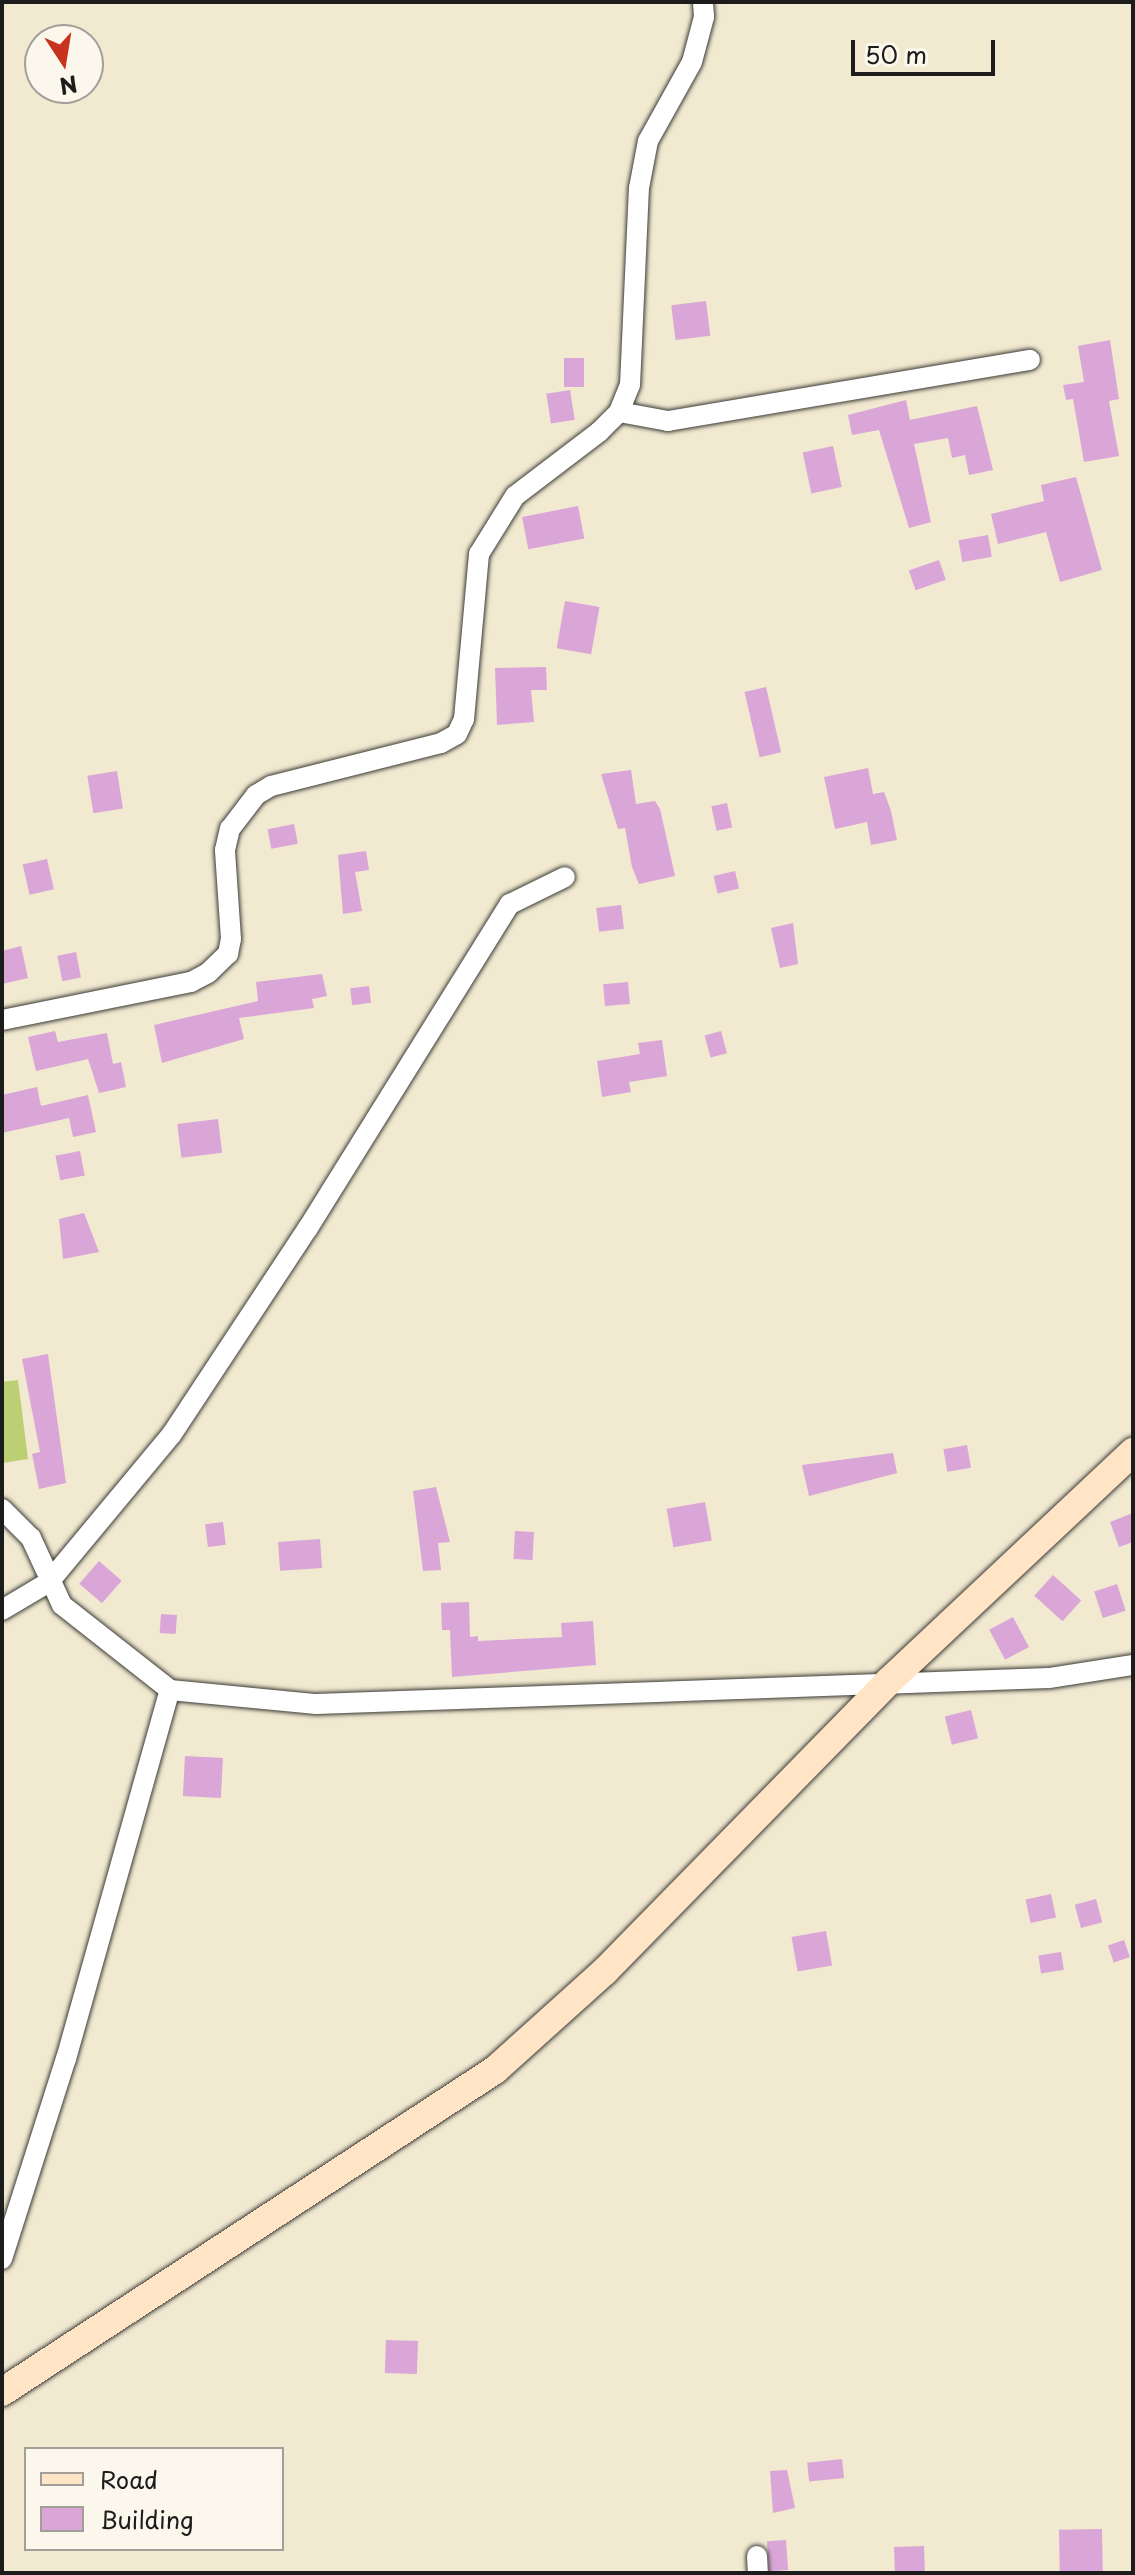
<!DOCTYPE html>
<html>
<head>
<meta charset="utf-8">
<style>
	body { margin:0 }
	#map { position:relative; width:1135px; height:2575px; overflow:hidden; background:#f1e9d0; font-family:"Playpen Sans",sans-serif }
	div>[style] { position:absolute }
	.green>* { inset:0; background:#bccf73 }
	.building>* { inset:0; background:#daa6d7; transform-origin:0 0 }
	.roads { filter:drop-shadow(0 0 2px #3c3b37) drop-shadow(0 0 2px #3c3b37) }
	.street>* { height:20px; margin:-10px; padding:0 10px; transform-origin:10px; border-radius:10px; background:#fff }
	.secondary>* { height:28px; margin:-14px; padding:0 14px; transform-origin:14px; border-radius:14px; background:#ffe4c6 }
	span { translate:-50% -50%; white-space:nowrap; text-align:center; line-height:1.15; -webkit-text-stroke:6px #fbf7ec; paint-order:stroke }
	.frame { position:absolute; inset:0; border:4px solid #1c1c1c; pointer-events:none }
	.legend { position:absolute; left:24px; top:2447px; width:260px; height:104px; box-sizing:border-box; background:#fbf7ec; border:2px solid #a29f99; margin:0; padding:10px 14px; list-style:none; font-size:24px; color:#1c1c1c }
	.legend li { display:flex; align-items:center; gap:16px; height:40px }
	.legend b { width:40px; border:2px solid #a29f99 }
	.north { position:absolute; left:24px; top:24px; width:80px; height:80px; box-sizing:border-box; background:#fbf7ec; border:2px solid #a29f99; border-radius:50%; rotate:168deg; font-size:22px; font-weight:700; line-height:32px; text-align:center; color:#1c1c1c }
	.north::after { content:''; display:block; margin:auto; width:28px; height:36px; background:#c8321e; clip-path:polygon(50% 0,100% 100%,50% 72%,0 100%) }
	.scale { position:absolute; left:851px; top:40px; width:144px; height:36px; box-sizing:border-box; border:4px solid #1c1c1c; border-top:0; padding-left:10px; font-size:24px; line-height:28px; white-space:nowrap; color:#1c1c1c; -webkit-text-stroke:6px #fbf7ec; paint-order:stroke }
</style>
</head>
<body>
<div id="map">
	<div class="green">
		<div style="clip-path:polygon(18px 1380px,28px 1459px,2px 1463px,2px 1382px)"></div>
	</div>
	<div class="building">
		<div style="left:706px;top:301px;width:35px;height:35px;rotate:83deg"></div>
		<div style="clip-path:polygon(1110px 340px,1119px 399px,1109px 401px,1119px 456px,1084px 462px,1073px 399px,1066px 400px,1063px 385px,1084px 382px,1078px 346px)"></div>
		<div style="left:564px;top:358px;width:20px;height:29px"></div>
		<div style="left:570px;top:390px;width:30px;height:24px;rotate:81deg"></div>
		<div style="clip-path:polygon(906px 400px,910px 420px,977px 406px,993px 470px,969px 475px,965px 455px,952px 458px,948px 438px,914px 444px,931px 522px,909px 528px,879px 430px,852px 435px,848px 415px)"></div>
		<div style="left:833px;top:446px;width:42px;height:31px;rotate:78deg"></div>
		<div style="clip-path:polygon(1076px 477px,1102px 570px,1060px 582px,1046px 532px,998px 544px,991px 514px,1044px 501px,1041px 485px)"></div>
		<div style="left:578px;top:506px;width:33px;height:57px;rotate:79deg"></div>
		<div style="left:988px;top:535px;width:22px;height:30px;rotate:80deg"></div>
		<div style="left:939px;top:560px;width:21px;height:32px;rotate:71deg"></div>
		<div style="left:565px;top:601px;width:35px;height:48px;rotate:10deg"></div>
		<div style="clip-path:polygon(546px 667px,547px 690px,531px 690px,534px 722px,497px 725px,495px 668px)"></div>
		<div style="left:766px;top:687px;width:67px;height:22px;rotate:77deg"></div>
		<div style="clip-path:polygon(868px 768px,873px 794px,884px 792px,891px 811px,897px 840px,871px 845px,867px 822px,835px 829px,824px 777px)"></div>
		<div style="clip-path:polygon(631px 770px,636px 804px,655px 801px,660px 809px,675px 876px,639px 884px,632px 867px,625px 828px,618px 829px,601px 774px)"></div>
		<div style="left:117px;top:771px;width:38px;height:30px;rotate:81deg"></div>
		<div style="left:727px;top:803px;width:25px;height:16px;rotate:78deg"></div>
		<div style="left:294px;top:824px;width:20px;height:27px;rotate:79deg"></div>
		<div style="clip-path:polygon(366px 851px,369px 870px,355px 872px,362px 911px,343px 914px,338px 855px)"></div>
		<div style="left:47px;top:859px;width:31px;height:25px;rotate:77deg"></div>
		<div style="left:735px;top:871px;width:18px;height:22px;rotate:77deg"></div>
		<div style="left:621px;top:905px;width:24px;height:25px;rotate:83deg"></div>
		<div style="clip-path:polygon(793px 923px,798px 964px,780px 968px,771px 928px)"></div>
		<div style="clip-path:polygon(21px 946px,28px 978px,2px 984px,2px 951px)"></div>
		<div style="left:76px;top:952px;width:26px;height:19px;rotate:79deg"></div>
		<div style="clip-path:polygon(322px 974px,327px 996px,312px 999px,314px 1008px,239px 1018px,244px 1039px,162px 1063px,154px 1025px,258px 1001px,256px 982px)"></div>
		<div style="left:628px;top:982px;width:22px;height:25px;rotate:85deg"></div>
		<div style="left:369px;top:986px;width:17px;height:19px;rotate:83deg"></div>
		<div style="clip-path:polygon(55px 1031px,58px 1042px,107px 1033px,113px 1064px,121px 1062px,126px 1087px,99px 1093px,88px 1059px,36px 1071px,28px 1037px)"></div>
		<div style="left:721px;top:1031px;width:23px;height:17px;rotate:75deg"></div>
		<div style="clip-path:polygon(662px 1040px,667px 1076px,629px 1082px,631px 1092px,602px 1097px,597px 1061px,640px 1054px,638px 1043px)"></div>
		<div style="clip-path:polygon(37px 1087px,41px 1106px,88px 1095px,96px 1132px,73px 1137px,69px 1118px,2px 1133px,2px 1095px)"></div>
		<div style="left:218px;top:1119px;width:34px;height:41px;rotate:83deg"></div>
		<div style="left:80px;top:1151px;width:25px;height:25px;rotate:79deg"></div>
		<div style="clip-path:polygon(84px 1213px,99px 1252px,63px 1259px,59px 1219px)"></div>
		<div style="clip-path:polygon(48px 1354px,66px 1483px,39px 1489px,32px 1454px,40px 1452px,22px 1359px)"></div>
		<div style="left:967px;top:1445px;width:23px;height:24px;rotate:80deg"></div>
		<div style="clip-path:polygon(893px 1453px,897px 1473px,809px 1496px,802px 1465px)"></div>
		<div style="clip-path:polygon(436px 1487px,450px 1542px,438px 1543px,441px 1570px,423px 1571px,413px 1491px)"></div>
		<div style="left:705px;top:1502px;width:39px;height:39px;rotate:80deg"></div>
		<div style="clip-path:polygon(1133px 1513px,1133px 1542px,1119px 1547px,1110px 1522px)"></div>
		<div style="left:223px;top:1522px;width:23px;height:18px;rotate:83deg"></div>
		<div style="left:515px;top:1531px;width:19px;height:28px;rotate:3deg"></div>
		<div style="left:320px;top:1539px;width:29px;height:42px;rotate:86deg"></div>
		<div style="left:99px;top:1561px;width:30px;height:30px;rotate:41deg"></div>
		<div style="left:1053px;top:1575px;width:38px;height:28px;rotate:42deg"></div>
		<div style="left:1117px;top:1584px;width:28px;height:24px;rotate:72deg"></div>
		<div style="clip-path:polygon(469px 1602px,470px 1637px,478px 1636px,478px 1641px,562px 1637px,561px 1623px,593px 1621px,596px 1665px,452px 1677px,450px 1630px,442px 1630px,441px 1603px)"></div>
		<div style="left:161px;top:1614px;width:16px;height:19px;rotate:4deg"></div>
		<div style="left:1013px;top:1617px;width:34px;height:27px;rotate:62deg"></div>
		<div style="left:971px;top:1710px;width:29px;height:27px;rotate:76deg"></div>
		<div style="left:185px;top:1756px;width:38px;height:40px;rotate:3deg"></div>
		<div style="left:1051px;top:1894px;width:24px;height:26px;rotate:78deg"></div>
		<div style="left:1096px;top:1899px;width:24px;height:22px;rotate:75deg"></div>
		<div style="left:826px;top:1931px;width:35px;height:35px;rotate:80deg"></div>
		<div style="left:1124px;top:1940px;width:18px;height:17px;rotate:71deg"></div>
		<div style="left:1061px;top:1952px;width:18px;height:23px;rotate:81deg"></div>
		<div style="left:386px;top:2340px;width:32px;height:33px;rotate:2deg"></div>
		<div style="left:842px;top:2459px;width:19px;height:35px;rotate:84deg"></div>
		<div style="clip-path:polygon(787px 2470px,795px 2508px,773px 2513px,770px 2471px)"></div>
		<div style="left:1102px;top:2529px;width:44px;height:43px;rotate:89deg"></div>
		<div style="left:786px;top:2540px;width:30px;height:19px;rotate:86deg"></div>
		<div style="left:924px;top:2546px;width:27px;height:30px;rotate:88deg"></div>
	</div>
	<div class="roads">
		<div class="street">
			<div style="left:619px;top:412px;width:50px;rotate:10.4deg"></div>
			<div style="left:668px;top:421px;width:367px;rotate:-9.6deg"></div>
			<div style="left:2px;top:1020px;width:193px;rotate:-11.4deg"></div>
			<div style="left:191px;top:982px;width:19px;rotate:-28deg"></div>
			<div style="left:208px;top:973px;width:28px;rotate:-44deg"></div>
			<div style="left:228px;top:954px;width:15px;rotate:-79deg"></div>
			<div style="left:231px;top:939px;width:89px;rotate:-93.9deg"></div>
			<div style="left:225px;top:850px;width:22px;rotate:-77deg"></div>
			<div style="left:230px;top:829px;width:43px;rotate:-52.6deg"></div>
			<div style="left:256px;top:795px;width:17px;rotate:-31deg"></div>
			<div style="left:271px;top:786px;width:175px;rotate:-14.2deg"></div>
			<div style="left:441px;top:743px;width:18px;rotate:-29deg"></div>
			<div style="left:457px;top:734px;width:17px;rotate:-65deg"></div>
			<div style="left:464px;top:719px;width:166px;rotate:-84.8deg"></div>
			<div style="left:479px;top:554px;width:68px;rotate:-58.2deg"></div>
			<div style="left:515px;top:496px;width:106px;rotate:-37.3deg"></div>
			<div style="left:599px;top:432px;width:28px;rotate:-45deg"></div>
			<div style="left:619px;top:412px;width:29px;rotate:-68deg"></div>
			<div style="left:630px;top:385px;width:197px;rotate:-87.4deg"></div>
			<div style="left:639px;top:188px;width:48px;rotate:-79.2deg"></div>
			<div style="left:648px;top:141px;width:90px;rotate:-60.9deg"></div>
			<div style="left:692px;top:62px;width:47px;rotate:-75.1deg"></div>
			<div style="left:704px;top:17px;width:15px;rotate:-94deg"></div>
			<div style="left:2px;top:1509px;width:41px;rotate:45deg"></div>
			<div style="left:31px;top:1538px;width:74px;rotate:65.2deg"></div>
			<div style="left:62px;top:1605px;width:137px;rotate:38.2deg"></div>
			<div style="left:170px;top:1690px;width:147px;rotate:5.5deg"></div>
			<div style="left:316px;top:1704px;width:733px;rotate:-2.03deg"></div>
			<div style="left:1049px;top:1678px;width:85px;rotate:-8.8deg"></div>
			<div style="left:2px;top:1610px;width:55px;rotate:-30.8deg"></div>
			<div style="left:49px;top:1582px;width:192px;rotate:-50.3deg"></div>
			<div style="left:172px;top:1434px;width:247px;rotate:-56.6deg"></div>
			<div style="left:308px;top:1228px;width:382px;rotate:-58.1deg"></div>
			<div style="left:510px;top:904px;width:61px;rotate:-26.1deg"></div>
			<div style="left:2px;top:2259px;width:210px;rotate:-72.3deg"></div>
			<div style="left:66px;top:2059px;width:383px;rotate:-74.3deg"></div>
			<div style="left:757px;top:2556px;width:17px;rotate:87deg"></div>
		</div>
		<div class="secondary">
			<div style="left:2px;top:2392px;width:589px;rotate:-33.15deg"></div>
			<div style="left:495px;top:2070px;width:148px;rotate:-42deg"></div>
			<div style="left:605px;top:1971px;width:406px;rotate:-45.6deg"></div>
			<div style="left:889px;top:1681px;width:335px;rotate:-43.2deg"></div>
		</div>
	</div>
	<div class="frame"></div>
	<ul class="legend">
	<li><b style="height:10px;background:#ffe4c6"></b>Road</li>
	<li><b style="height:22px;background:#daa6d7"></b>Building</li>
	</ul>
	<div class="north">N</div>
	<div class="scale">50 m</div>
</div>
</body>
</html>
